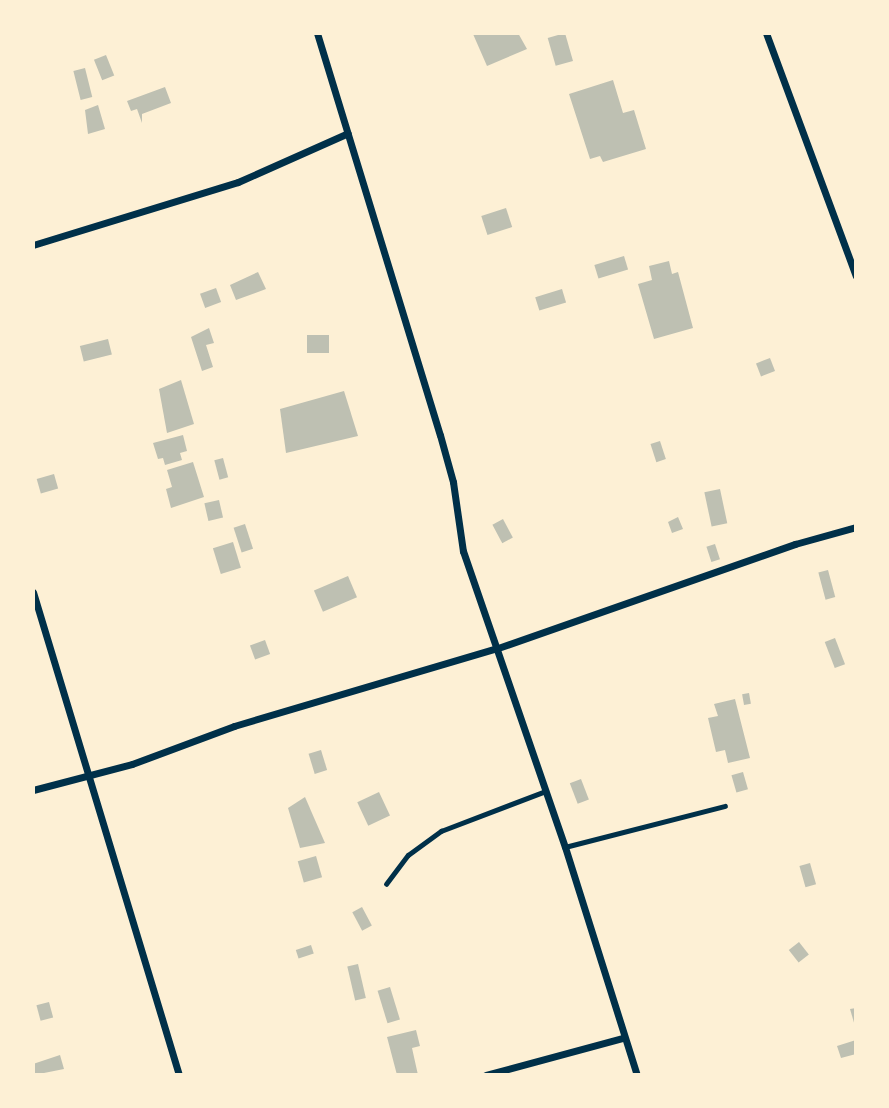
<!DOCTYPE html>
<html>
<head>
<meta charset="utf-8">
<style>
	body { margin:0 }
	#map { position:relative; width:889px; height:1108px; overflow:hidden; background:#fdf0d5; font-family:"Noto Sans",sans-serif }
	div>[style] { position:absolute }
	.building>* { inset:0; background:#bec0b2; transform-origin:0 0 }
	.service>* { height:4.5px; margin:-2.25px; padding:0 2.25px; transform-origin:2.25px; border-radius:2.25px; background:#003049 }
	.minor>* { height:7px; margin:-3.5px; padding:0 3.5px; transform-origin:3.5px; border-radius:3.5px; background:#003049 }
	span { translate:-50% -50%; white-space:nowrap; text-align:center; line-height:1.15; -webkit-text-stroke:5px #fdf0d5; paint-order:stroke }
	.frame { position:absolute; inset:0; border:35px solid #fdf0d5; pointer-events:none }
</style>
</head>
<body>
<div id="map">
	<div class="building">
		<div style="clip-path:polygon(518px 33px,527px 49px,487px 66px,473px 34px)"></div>
		<div style="left:565px;top:33px;width:29px;height:18px;rotate:74deg"></div>
		<div style="left:106px;top:55px;width:22px;height:13px;rotate:68deg"></div>
		<div style="left:85px;top:68px;width:30px;height:12px;rotate:76deg"></div>
		<div style="clip-path:polygon(613px 80px,623px 113px,634px 110px,646px 149px,603px 162px,600px 156px,590px 159px,569px 94px)"></div>
		<div style="clip-path:polygon(165px 87px,171px 103px,142px 114px,142px 123px,137px 109px,131px 111px,127px 101px)"></div>
		<div style="clip-path:polygon(98px 105px,105px 129px,88px 134px,85px 110px)"></div>
		<div style="left:506px;top:208px;width:20px;height:26px;rotate:72deg"></div>
		<div style="left:624px;top:256px;width:14px;height:31px;rotate:73deg"></div>
		<div style="clip-path:polygon(669px 261px,672px 274px,678px 272px,693px 328px,654px 339px,638px 284px,652px 280px,649px 266px)"></div>
		<div style="clip-path:polygon(258px 272px,266px 289px,236px 300px,230px 285px)"></div>
		<div style="left:216px;top:288px;width:15px;height:17px;rotate:70deg"></div>
		<div style="left:562px;top:289px;width:14px;height:28px;rotate:73deg"></div>
		<div style="clip-path:polygon(209px 328px,214px 343px,206px 345px,213px 367px,202px 371px,191px 337px)"></div>
		<div style="left:307px;top:335px;width:22px;height:18px"></div>
		<div style="left:108px;top:339px;width:16px;height:29px;rotate:76deg"></div>
		<div style="left:770px;top:358px;width:14px;height:15px;rotate:69deg"></div>
		<div style="clip-path:polygon(181px 380px,194px 424px,167px 433px,159px 389px)"></div>
		<div style="clip-path:polygon(344px 391px,358px 436px,286px 453px,280px 409px)"></div>
		<div style="clip-path:polygon(183px 435px,187px 451px,180px 453px,182px 460px,165px 465px,163px 458px,158px 459px,153px 443px)"></div>
		<div style="left:660px;top:441px;width:19px;height:10px;rotate:72deg"></div>
		<div style="left:223px;top:458px;width:20px;height:9px;rotate:75deg"></div>
		<div style="clip-path:polygon(193px 462px,204px 497px,171px 508px,166px 489px,172px 487px,167px 470px)"></div>
		<div style="left:54px;top:474px;width:15px;height:18px;rotate:74deg"></div>
		<div style="left:720px;top:489px;width:35px;height:16px;rotate:78deg"></div>
		<div style="left:219px;top:500px;width:18px;height:15px;rotate:77deg"></div>
		<div style="clip-path:polygon(678px 517px,683px 529px,672px 533px,668px 522px)"></div>
		<div style="left:503px;top:519px;width:21px;height:12px;rotate:62deg"></div>
		<div style="left:245px;top:524px;width:26px;height:12px;rotate:72deg"></div>
		<div style="left:233px;top:542px;width:27px;height:21px;rotate:73deg"></div>
		<div style="left:715px;top:544px;width:16px;height:9px;rotate:72deg"></div>
		<div style="left:828px;top:570px;width:28px;height:10px;rotate:75deg"></div>
		<div style="left:348px;top:576px;width:23px;height:37px;rotate:67deg"></div>
		<div style="left:835px;top:638px;width:28px;height:11px;rotate:69deg"></div>
		<div style="left:265px;top:640px;width:15px;height:16px;rotate:70deg"></div>
		<div style="left:749px;top:693px;width:11px;height:7px;rotate:80deg"></div>
		<div style="clip-path:polygon(735px 699px,750px 758px,728px 763px,725px 750px,716px 752px,708px 718px,718px 716px,714px 704px)"></div>
		<div style="left:321px;top:750px;width:21px;height:13px;rotate:73deg"></div>
		<div style="left:743px;top:772px;width:18px;height:12px;rotate:74deg"></div>
		<div style="left:581px;top:779px;width:22px;height:12px;rotate:69deg"></div>
		<div style="left:379px;top:792px;width:26px;height:24px;rotate:65deg"></div>
		<div style="clip-path:polygon(305px 797px,325px 843px,300px 848px,288px 808px)"></div>
		<div style="left:316px;top:856px;width:22px;height:19px;rotate:74deg"></div>
		<div style="left:810px;top:863px;width:22px;height:11px;rotate:74deg"></div>
		<div style="left:362px;top:907px;width:21px;height:11px;rotate:62deg"></div>
		<div style="left:799px;top:942px;width:16px;height:13px;rotate:52deg"></div>
		<div style="left:311px;top:945px;width:9px;height:16px;rotate:72deg"></div>
		<div style="left:358px;top:964px;width:35px;height:11px;rotate:77deg"></div>
		<div style="left:390px;top:987px;width:34px;height:13px;rotate:73deg"></div>
		<div style="left:49px;top:1002px;width:16px;height:13px;rotate:75deg"></div>
		<div style="clip-path:polygon(856px 1008px,856px 1026px,855px 1026px,850px 1009px)"></div>
		<div style="clip-path:polygon(416px 1030px,420px 1046px,412px 1048px,418px 1075px,397px 1075px,387px 1037px)"></div>
		<div style="clip-path:polygon(856px 1040px,856px 1054px,841px 1058px,837px 1046px)"></div>
		<div style="clip-path:polygon(60px 1055px,64px 1069px,34px 1075px,33px 1064px)"></div>
	</div>
	<div class="service">
		<div style="left:565px;top:847px;width:165px;rotate:-14.4deg"></div>
		<div style="left:386px;top:884px;width:36px;rotate:-53deg"></div>
		<div style="left:408px;top:855px;width:41px;rotate:-36deg"></div>
		<div style="left:441px;top:831px;width:112px;rotate:-20.9deg"></div>
	</div>
	<div class="minor">
		<div style="left:317px;top:33px;width:420px;rotate:73deg"></div>
		<div style="left:440px;top:435px;width:49px;rotate:74.5deg"></div>
		<div style="left:453px;top:482px;width:70px;rotate:81.8deg"></div>
		<div style="left:463px;top:551px;width:313px;rotate:71deg"></div>
		<div style="left:565px;top:847px;width:239px;rotate:72.5deg"></div>
		<div style="left:766px;top:33px;width:259px;rotate:69.7deg"></div>
		<div style="left:33px;top:245px;width:214px;rotate:-17.1deg"></div>
		<div style="left:238px;top:182px;width:120px;rotate:-24deg"></div>
		<div style="left:33px;top:592px;width:505px;rotate:73.18deg"></div>
		<div style="left:33px;top:790px;width:102px;rotate:-14.7deg"></div>
		<div style="left:132px;top:764px;width:109px;rotate:-20.4deg"></div>
		<div style="left:234px;top:726px;width:275px;rotate:-16.5deg"></div>
		<div style="left:498px;top:648px;width:315px;rotate:-19.3deg"></div>
		<div style="left:795px;top:544px;width:63px;rotate:-15.6deg"></div>
		<div style="left:486px;top:1075px;width:141px;rotate:-15.2deg"></div>
	</div>
	<div class="frame"></div>
</div>
</body>
</html>
